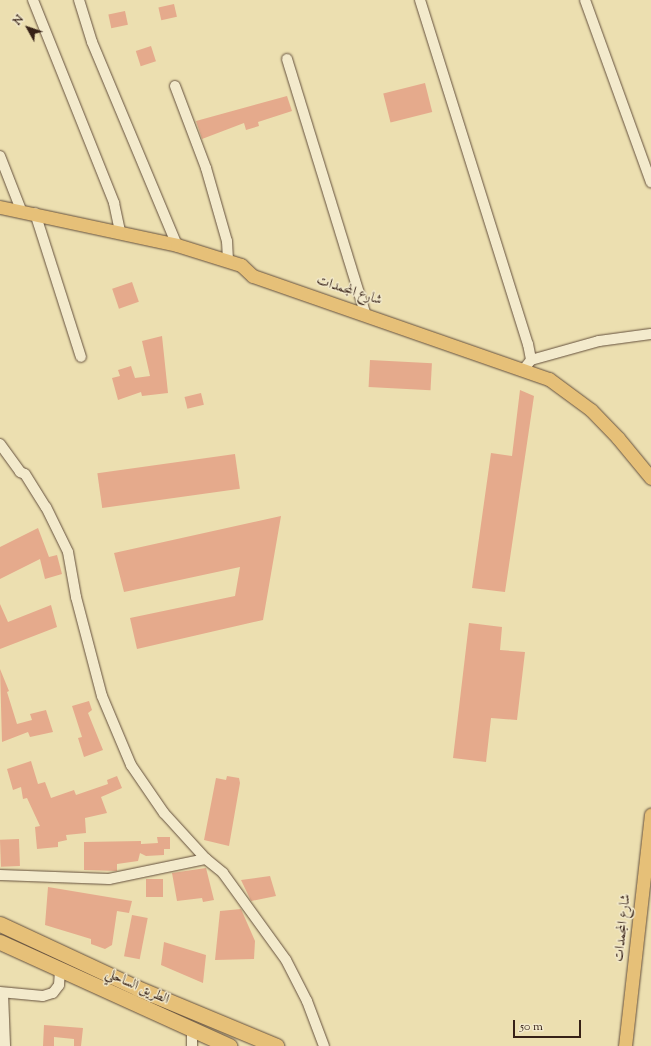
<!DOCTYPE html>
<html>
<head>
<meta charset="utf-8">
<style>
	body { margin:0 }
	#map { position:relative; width:651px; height:1046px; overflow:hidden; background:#ecdfb0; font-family:"Sorts Mill Goudy",Amiri,serif }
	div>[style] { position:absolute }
	.building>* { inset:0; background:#e5aa8c; transform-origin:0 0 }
	.roads { filter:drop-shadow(0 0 1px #64503d) drop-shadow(0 0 1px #64503d) }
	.minor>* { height:10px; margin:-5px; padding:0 5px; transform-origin:5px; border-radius:5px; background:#f3eacc }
	.major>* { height:13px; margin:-6.5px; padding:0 6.5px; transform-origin:6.5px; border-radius:6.5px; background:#e6c078 }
	.highway>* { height:15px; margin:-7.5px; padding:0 7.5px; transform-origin:7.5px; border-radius:7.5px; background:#e6c078 }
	span { translate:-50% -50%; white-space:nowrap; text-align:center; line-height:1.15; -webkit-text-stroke:3px #f3eacc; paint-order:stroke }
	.street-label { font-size:14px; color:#362117 }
	.north { position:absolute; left:8px; top:8px; width:40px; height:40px; -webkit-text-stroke:3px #f3eacc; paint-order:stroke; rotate:310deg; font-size:11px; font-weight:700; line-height:16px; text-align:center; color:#362117 }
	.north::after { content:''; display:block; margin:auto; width:14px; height:18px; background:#362117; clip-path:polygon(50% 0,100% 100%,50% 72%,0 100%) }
	.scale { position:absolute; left:513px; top:1020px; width:68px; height:18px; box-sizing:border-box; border:2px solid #362117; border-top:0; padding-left:5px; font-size:12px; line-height:14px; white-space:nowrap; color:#362117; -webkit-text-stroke:3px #f3eacc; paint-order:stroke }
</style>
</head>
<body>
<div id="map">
	<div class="building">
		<div style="left:174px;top:4px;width:13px;height:16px;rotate:77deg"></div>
		<div style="left:125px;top:11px;width:14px;height:17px;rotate:78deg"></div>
		<div style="left:151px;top:46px;width:16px;height:16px;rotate:72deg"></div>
		<div style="left:425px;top:83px;width:30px;height:43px;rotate:76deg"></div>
		<div style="clip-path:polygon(287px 96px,292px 111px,258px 122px,259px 126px,246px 130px,244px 123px,202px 139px,196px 121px)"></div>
		<div style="left:132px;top:282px;width:21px;height:21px;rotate:71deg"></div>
		<div style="clip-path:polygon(162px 336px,168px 393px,142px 396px,141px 392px,118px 400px,112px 378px,120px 376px,118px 370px,131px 366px,135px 378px,150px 376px,142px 341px)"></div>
		<div style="left:370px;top:360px;width:62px;height:27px;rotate:3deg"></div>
		<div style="clip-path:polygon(520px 390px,534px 396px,505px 592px,472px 588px,491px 453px,512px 456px)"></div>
		<div style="left:201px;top:393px;width:12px;height:17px;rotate:76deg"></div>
		<div style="left:235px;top:454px;width:35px;height:139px;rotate:82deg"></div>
		<div style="clip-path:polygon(281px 516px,263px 620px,137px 649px,130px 618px,235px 596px,240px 567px,124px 592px,114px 553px)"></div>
		<div style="clip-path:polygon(38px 528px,49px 557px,57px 555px,62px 574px,45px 579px,40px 559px,0 579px,0 547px)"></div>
		<div style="clip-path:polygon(0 604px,8px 622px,51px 605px,57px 627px,0 649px)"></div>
		<div style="clip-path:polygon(469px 623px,502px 627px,500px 650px,525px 652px,517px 720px,491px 718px,486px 762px,453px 758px)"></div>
		<div style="clip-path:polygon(0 669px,9px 691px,7px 692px,17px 724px,32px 720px,30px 714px,46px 710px,53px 732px,30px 737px,28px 732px,2px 742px)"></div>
		<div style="clip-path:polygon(89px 701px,92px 710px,88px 713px,103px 750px,84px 757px,78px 738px,82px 737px,72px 706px)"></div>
		<div style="clip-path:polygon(31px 761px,38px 784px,45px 782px,51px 798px,74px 790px,76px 795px,108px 784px,107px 780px,117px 776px,122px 788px,101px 797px,107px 813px,85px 818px,86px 833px,66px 835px,67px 840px,58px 842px,58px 847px,37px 849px,35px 827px,40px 826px,27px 798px,23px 799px,21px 787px,13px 790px,7px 769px)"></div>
		<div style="clip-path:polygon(227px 776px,239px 778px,240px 783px,229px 846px,204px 840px,216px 778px,226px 780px)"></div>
		<div style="clip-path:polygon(157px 837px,170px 837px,170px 849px,164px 849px,164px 855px,146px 856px,140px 853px,138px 861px,117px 864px,117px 871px,84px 870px,84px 842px,141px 841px,141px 844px,158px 843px)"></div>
		<div style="left:19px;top:839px;width:27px;height:19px;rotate:88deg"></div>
		<div style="clip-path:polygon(206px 868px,214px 900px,203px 902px,202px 898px,177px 901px,172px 873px)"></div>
		<div style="clip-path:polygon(270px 876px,276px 896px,251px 901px,241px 880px)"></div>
		<div style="left:146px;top:879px;width:17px;height:18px"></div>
		<div style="clip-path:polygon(48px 887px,132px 901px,129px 913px,117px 911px,112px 945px,105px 949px,91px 944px,91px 939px,45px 925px)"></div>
		<div style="clip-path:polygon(241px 909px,255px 941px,254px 959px,215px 960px,220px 911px)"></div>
		<div style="left:132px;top:915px;width:16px;height:42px;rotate:11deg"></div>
		<div style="clip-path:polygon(164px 942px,206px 955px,203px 983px,161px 965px)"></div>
		<div style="clip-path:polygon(44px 1025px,83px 1028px,81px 1046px,74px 1046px,74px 1039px,54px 1037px,54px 1046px,43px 1046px)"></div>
	</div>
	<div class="roads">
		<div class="minor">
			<div style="left:33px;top:0;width:219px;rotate:68.2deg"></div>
			<div style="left:114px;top:203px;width:30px;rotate:78deg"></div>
			<div style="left:79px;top:0;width:44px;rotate:72.8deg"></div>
			<div style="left:92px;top:42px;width:220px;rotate:67.3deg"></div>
			<div style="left:420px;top:0;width:361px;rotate:72.6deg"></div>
			<div style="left:528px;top:344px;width:16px;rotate:79deg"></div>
			<div style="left:531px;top:360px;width:11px;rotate:128deg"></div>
			<div style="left:585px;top:0;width:194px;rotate:70.1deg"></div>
			<div style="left:287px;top:59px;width:266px;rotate:72.9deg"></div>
			<div style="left:175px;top:86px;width:88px;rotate:69.3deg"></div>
			<div style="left:206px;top:168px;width:76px;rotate:74deg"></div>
			<div style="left:227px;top:241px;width:20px;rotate:87deg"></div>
			<div style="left:0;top:156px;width:58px;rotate:68.7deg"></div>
			<div style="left:35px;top:213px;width:151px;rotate:72.3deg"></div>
			<div style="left:531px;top:360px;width:71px;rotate:-15.6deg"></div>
			<div style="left:599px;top:341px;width:52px;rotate:-7.7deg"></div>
			<div style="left:0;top:444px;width:34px;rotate:54deg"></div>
			<div style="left:20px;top:472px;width:5px;rotate:22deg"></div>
			<div style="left:25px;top:474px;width:39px;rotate:58deg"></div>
			<div style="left:46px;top:507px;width:50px;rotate:63.9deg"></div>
			<div style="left:68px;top:552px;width:46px;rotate:79.9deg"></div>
			<div style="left:76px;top:597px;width:102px;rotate:75.3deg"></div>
			<div style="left:102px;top:696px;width:75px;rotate:67.2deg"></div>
			<div style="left:131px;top:765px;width:58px;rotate:55.5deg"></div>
			<div style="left:164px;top:813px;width:62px;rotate:47.6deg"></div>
			<div style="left:206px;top:859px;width:22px;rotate:39deg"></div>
			<div style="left:223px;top:873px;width:107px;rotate:54.1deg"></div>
			<div style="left:286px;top:960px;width:46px;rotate:62.9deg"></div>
			<div style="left:307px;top:1001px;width:48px;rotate:69.3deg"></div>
			<div style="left:0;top:875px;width:109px;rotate:2.1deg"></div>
			<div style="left:109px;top:879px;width:99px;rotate:-11.7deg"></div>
			<div style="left:0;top:992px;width:43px;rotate:5.3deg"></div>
			<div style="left:43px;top:996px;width:10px;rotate:-17deg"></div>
			<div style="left:53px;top:993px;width:10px;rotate:-53deg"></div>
			<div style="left:59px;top:985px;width:16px;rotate:-86deg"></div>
			<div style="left:3px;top:993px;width:53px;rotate:87.8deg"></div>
			<div style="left:192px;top:1029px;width:17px;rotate:90deg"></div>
		</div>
		<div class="major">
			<div style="left:0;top:207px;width:181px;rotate:12.1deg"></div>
			<div style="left:177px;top:245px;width:67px;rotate:17.4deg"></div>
			<div style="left:241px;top:265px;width:16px;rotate:43deg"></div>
			<div style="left:253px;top:276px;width:313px;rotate:19.2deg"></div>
			<div style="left:549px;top:379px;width:52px;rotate:36.4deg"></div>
			<div style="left:591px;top:410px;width:39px;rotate:46deg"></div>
			<div style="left:618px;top:438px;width:52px;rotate:50.5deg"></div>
			<div style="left:625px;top:1046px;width:233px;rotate:-83.6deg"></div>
		</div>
		<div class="highway">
			<div style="left:0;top:924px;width:151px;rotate:25deg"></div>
			<div style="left:137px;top:988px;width:151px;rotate:22.6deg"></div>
			<div style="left:0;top:942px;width:252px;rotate:24.4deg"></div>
		</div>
	</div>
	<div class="street-label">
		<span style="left:349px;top:291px;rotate:18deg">شارع المجمدات</span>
		<span style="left:623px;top:928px;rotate:-84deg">شارع المجمدات</span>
		<span style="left:137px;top:987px;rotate:24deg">الطريق الساحلي</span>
	</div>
	<div class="north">N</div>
	<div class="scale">50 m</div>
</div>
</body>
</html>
